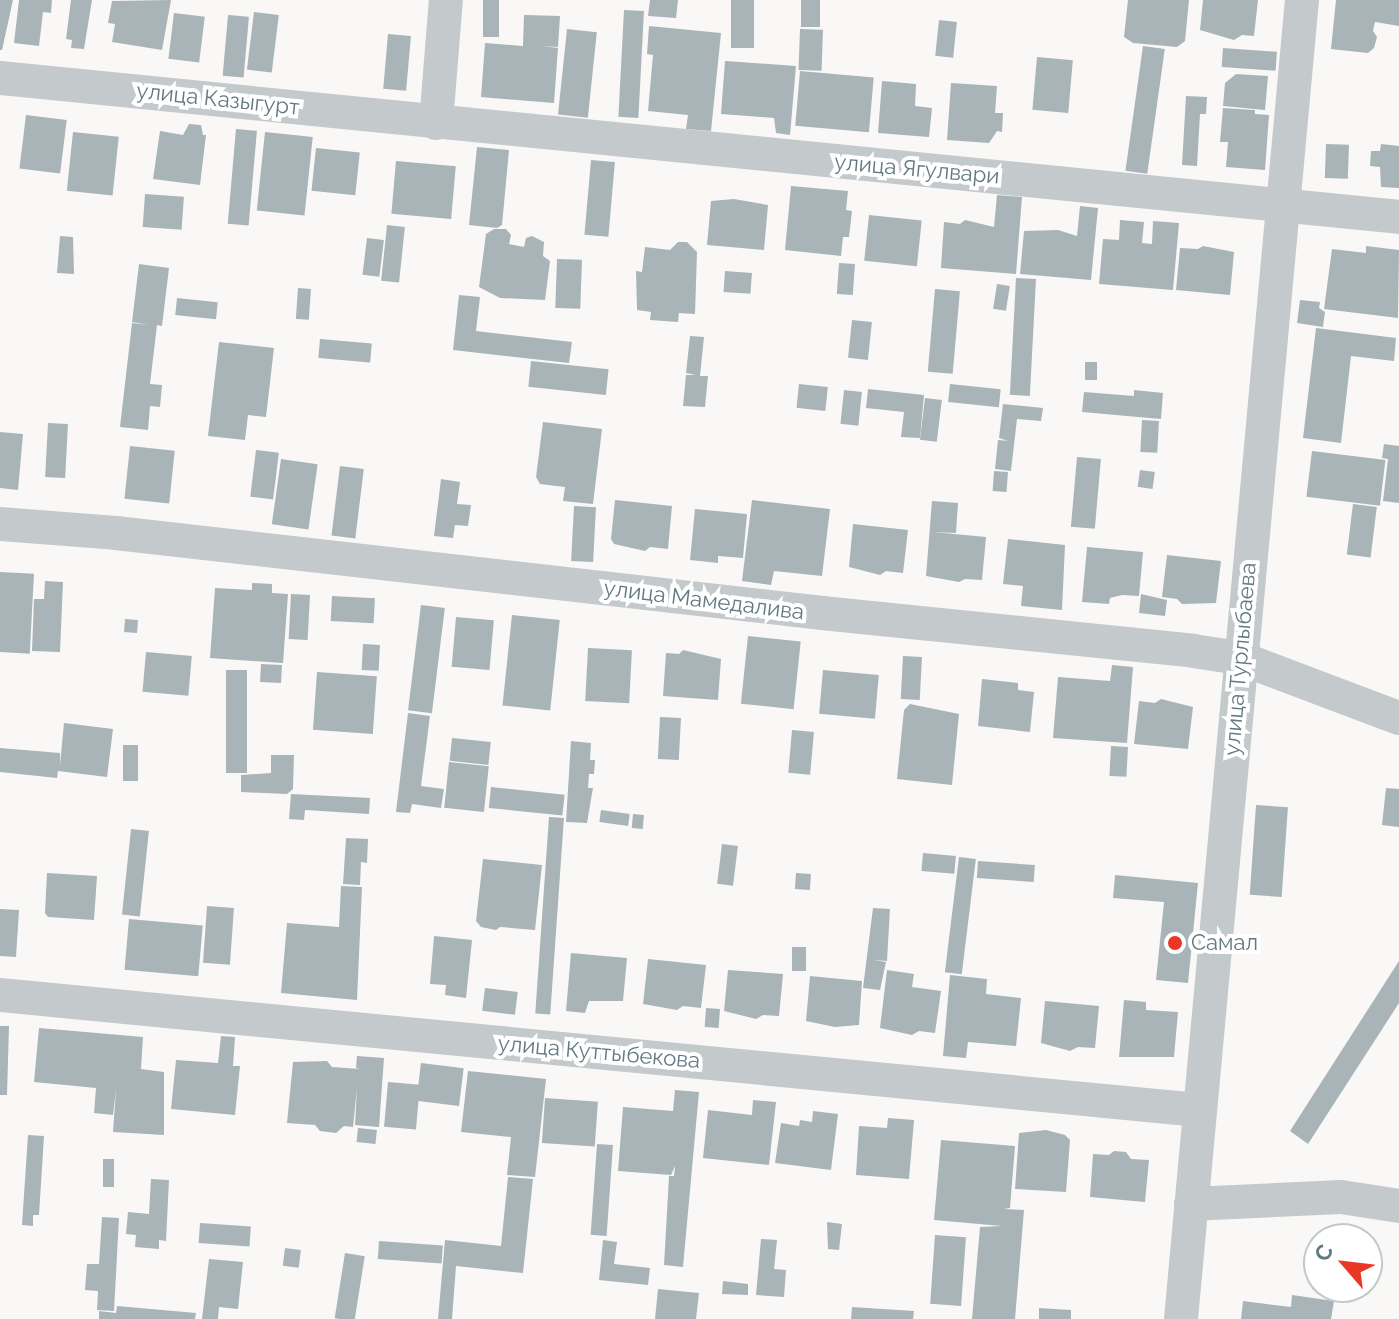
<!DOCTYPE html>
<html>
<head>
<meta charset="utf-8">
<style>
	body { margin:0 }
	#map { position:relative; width:1399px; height:1319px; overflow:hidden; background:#f9f8f6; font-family:Raleway,sans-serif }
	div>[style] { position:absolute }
	.building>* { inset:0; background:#a9b4b8; transform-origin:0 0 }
	.minor>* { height:34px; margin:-17px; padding:0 17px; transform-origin:17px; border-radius:17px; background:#c4c9cc }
	.dots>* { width:22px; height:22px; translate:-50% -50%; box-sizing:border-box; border:4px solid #fff; border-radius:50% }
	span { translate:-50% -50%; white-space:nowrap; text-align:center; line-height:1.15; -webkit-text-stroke:8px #fff; paint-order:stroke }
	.street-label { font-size:22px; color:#637982 }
	.poi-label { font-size:22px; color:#637982 }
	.left { translate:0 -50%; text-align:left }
	.north { position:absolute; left:1303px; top:1223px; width:80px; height:80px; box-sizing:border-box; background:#fff; border:2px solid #c1c9cd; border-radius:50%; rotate:298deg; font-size:22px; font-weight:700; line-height:32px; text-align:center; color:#637982 }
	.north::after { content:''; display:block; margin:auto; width:28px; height:36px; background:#ea3725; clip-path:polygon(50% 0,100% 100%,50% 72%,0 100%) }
</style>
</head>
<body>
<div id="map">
	<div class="building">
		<div style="clip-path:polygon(0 0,13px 0,2px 50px,0 50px)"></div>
		<div style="clip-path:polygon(19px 0,52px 0,51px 13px,43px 12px,39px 46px,14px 43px)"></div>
		<div style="clip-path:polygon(71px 0,92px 0,84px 49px,71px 48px,72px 40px,66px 39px)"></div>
		<div style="clip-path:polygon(171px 0,162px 50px,112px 42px,115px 24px,108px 23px,112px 1px)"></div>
		<div style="left:483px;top:0;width:16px;height:37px"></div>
		<div style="clip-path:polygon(650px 0,678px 0,676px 18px,648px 16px)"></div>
		<div style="left:731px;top:0;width:23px;height:48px"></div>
		<div style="left:801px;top:0;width:19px;height:27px"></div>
		<div style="clip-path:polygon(1128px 0,1189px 0,1185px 41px,1177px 47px,1133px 43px,1124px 37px)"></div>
		<div style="clip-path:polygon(1203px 0,1258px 0,1254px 36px,1242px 35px,1234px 40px,1200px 30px)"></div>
		<div style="clip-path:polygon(1336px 0,1399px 0,1399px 26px,1375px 22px,1373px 31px,1377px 37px,1374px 48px,1368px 53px,1331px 49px)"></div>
		<div style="left:624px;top:10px;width:20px;height:107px;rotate:3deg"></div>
		<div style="left:254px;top:12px;width:25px;height:58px;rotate:7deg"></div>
		<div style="left:174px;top:13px;width:31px;height:46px;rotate:7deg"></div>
		<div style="left:228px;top:15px;width:21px;height:61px;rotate:5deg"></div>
		<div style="clip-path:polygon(524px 15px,560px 16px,558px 47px,543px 46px,558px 48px,554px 103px,481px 97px,485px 43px,523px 46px)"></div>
		<div style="left:939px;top:20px;width:18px;height:36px;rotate:6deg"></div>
		<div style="clip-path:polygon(649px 26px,721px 33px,711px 131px,686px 129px,688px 115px,648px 111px,653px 55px,647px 54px)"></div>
		<div style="left:567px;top:29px;width:30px;height:86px;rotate:6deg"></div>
		<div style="left:800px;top:29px;width:23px;height:41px;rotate:2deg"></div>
		<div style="left:388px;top:34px;width:23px;height:55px;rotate:5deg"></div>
		<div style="left:1143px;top:46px;width:22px;height:126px;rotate:8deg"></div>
		<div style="left:1223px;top:48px;width:54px;height:19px;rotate:4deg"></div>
		<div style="left:1037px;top:57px;width:36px;height:53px;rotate:5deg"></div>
		<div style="clip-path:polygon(725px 61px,796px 66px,790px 135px,776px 133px,774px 118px,721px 114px)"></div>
		<div style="left:800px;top:71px;width:74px;height:55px;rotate:5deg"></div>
		<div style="clip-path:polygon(1236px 74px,1268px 76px,1265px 110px,1223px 106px,1225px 83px)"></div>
		<div style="clip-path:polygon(882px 81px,916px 84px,915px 106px,932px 108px,929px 137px,878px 133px)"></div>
		<div style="clip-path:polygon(951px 83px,997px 86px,995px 113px,1003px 113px,1002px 132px,997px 131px,989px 143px,947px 140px)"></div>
		<div style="clip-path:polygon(1186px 96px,1207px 97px,1206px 114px,1200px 114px,1197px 166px,1182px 165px)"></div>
		<div style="clip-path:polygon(1223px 108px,1255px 110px,1255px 114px,1269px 115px,1265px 170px,1226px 167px,1228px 142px,1220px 142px)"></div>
		<div style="left:26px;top:115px;width:41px;height:54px;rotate:7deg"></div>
		<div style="clip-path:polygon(189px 124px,201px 125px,203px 135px,206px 135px,200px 185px,153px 179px,160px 131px,183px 135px)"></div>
		<div style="left:236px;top:129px;width:21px;height:95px;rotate:5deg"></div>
		<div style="left:73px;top:132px;width:46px;height:59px;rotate:6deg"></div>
		<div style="left:265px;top:132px;width:48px;height:79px;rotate:6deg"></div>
		<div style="left:1326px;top:144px;width:23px;height:34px;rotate:2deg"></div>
		<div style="clip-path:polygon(1381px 144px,1399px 146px,1399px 188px,1381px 187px,1380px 167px,1370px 166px,1371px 151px,1380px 151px)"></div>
		<div style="clip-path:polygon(477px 147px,509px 150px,502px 225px,497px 228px,469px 225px)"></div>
		<div style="left:316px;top:148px;width:44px;height:43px;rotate:6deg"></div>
		<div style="left:591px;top:160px;width:24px;height:75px;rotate:5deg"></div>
		<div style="left:396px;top:161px;width:60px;height:53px;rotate:5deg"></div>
		<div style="clip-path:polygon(791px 186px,848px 191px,846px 210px,852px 211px,849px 237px,843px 237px,841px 256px,785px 250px)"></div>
		<div style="left:145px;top:194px;width:39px;height:33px;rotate:4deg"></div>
		<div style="clip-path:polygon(997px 195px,1022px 197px,1016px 274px,941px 268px,944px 222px,960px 224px,965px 220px,994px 227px)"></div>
		<div style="clip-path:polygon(734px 199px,768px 205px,764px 250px,707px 245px,711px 201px)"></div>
		<div style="clip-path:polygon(1080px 206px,1098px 208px,1091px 280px,1020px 274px,1024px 231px,1058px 230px,1077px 236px)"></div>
		<div style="left:869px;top:215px;width:53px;height:46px;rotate:6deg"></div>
		<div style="clip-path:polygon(1120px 220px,1144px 222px,1142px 243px,1152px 244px,1153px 221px,1179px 223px,1173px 290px,1099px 284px,1103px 239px,1119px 240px)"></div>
		<div style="left:387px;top:225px;width:18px;height:56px;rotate:6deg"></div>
		<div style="clip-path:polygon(494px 229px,506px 229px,511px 235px,509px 244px,524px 247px,526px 238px,532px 236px,544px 242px,543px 256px,550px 261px,545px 300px,500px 298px,479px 287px,486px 234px)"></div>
		<div style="clip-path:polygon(60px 236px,73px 237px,74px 274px,57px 273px)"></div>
		<div style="left:367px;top:238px;width:17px;height:37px;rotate:7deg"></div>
		<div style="clip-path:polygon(678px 242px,687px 242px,697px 252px,695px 314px,679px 313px,678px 322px,650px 320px,651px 312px,637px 310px,636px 271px,642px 272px,645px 247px,670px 250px)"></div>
		<div style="clip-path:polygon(1203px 246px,1234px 252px,1230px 295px,1176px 290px,1180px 248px,1198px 249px)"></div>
		<div style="clip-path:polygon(1366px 246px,1399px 250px,1398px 318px,1324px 309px,1332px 249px,1366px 253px)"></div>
		<div style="left:557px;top:259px;width:25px;height:49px;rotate:2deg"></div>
		<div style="left:839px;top:263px;width:16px;height:31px;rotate:4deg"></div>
		<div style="clip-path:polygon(139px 264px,169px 268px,162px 326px,157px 325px,150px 384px,162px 385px,160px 407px,150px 406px,148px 430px,120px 427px,132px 323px,149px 325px,132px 322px)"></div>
		<div style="left:725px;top:271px;width:27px;height:21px;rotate:4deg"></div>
		<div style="left:1016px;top:278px;width:20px;height:117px;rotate:3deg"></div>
		<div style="left:997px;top:284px;width:13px;height:25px;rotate:9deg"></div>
		<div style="left:298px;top:288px;width:13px;height:31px;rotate:4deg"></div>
		<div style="left:935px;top:289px;width:25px;height:83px;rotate:5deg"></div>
		<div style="clip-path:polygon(459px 295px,480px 297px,476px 331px,572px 342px,569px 363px,453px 350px)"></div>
		<div style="left:177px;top:298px;width:41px;height:17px;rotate:6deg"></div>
		<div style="clip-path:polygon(1300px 300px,1320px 302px,1319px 308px,1325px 312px,1323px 327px,1297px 323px)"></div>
		<div style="left:852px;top:320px;width:20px;height:38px;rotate:6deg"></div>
		<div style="clip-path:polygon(1316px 328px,1396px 338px,1394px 361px,1351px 356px,1341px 443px,1303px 438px)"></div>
		<div style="clip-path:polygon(690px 336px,704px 337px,700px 376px,708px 376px,705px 407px,683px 406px,686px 375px,696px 375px,686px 373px)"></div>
		<div style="left:320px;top:339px;width:52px;height:19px;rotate:5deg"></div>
		<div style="clip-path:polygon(219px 342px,274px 348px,266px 417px,248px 415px,245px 440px,208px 436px)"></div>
		<div style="left:531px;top:361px;width:78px;height:26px;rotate:6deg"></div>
		<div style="left:1085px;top:362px;width:12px;height:18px"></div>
		<div style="left:799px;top:384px;width:29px;height:24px;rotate:6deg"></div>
		<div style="left:950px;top:384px;width:51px;height:18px;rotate:6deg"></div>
		<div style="clip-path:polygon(868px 389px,924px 395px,920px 438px,901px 437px,904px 412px,866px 408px)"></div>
		<div style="left:844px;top:390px;width:18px;height:34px;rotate:6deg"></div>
		<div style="clip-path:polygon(1134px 390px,1163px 393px,1161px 419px,1082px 412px,1084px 392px,1134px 396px)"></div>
		<div style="left:925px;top:398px;width:17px;height:42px;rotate:7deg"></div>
		<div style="clip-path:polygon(1003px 404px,1043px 408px,1041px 421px,1017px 419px,1011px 471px,995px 469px,998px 440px,1008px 441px,999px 438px)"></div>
		<div style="left:1142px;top:420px;width:17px;height:32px;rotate:3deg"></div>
		<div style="clip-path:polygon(543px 422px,602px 429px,593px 504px,563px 501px,565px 487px,540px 484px,536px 477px)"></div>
		<div style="left:48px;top:423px;width:20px;height:54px;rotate:3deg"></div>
		<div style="clip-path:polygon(0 432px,23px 434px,18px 490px,0 488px)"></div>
		<div style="clip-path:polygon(1384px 444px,1399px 446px,1399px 503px,1383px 501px,1388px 459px,1382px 458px)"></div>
		<div style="left:130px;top:446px;width:45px;height:53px;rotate:6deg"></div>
		<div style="left:256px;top:450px;width:23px;height:47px;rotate:7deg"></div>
		<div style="left:1312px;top:451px;width:74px;height:46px;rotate:7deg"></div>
		<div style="left:1077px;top:457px;width:24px;height:70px;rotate:5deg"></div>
		<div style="left:281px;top:459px;width:37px;height:66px;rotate:8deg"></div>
		<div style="left:340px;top:466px;width:24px;height:70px;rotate:7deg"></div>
		<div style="left:1140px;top:470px;width:15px;height:17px;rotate:8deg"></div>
		<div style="left:994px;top:471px;width:14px;height:20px;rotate:4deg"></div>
		<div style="clip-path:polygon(441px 479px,460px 482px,457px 504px,471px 505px,468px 526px,455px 525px,453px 538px,434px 536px)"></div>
		<div style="clip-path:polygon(615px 500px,672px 506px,668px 549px,650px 547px,645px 551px,614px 544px,611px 539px)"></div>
		<div style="clip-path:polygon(752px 500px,830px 509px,822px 576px,774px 571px,771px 585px,742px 581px)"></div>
		<div style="clip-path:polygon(932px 501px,958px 503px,956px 533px,933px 532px,986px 537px,982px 580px,965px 579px,959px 582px,926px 576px)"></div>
		<div style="left:1353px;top:504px;width:24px;height:51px;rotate:7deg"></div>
		<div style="left:574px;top:506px;width:22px;height:55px;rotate:3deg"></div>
		<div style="clip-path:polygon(695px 509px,747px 514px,743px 558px,718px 556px,718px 563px,690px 560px)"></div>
		<div style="clip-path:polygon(853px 524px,908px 530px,903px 573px,886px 571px,880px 575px,849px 567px)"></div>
		<div style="clip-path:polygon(1008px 539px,1065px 545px,1062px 610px,1021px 606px,1023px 586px,1003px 584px)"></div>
		<div style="clip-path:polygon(1087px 547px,1143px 552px,1139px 596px,1122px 595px,1110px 598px,1109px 604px,1082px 602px)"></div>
		<div style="clip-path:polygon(1167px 555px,1221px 561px,1216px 603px,1182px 604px,1177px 599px,1162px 597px)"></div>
		<div style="left:0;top:572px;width:34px;height:80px;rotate:3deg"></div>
		<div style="clip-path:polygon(45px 581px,63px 582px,60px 652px,32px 651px,34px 599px,44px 599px)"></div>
		<div style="clip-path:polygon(252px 583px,272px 584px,272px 593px,288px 594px,283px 663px,210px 658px,215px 588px,252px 590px)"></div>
		<div style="left:291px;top:594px;width:19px;height:45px;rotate:3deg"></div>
		<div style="clip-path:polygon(1141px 594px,1167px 600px,1165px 616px,1139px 613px)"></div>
		<div style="left:332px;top:596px;width:43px;height:25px;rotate:3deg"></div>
		<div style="left:421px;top:605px;width:24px;height:106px;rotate:7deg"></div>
		<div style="left:512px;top:615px;width:48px;height:91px;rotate:6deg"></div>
		<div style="left:456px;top:617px;width:38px;height:50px;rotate:5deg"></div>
		<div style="left:125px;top:619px;width:13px;height:13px;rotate:4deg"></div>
		<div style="left:748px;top:636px;width:53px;height:68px;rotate:6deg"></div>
		<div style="left:363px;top:644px;width:17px;height:26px;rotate:3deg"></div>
		<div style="left:588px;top:648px;width:44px;height:53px;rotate:3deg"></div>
		<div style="clip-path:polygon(683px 650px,721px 659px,718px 700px,663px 696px,666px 653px,679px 654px)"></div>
		<div style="left:146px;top:652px;width:46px;height:40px;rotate:5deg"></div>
		<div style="left:903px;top:656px;width:19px;height:43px;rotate:3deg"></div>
		<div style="left:261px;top:664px;width:21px;height:18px;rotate:3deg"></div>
		<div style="clip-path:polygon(1112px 665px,1133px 667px,1127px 743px,1053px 738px,1058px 677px,1110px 681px)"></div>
		<div style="left:226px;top:670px;width:21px;height:103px"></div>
		<div style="left:823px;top:670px;width:56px;height:44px;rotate:5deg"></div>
		<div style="left:317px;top:672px;width:60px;height:58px;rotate:4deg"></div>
		<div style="clip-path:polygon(982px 679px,1018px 683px,1018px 690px,1034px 692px,1030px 732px,978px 726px)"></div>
		<div style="clip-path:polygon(1161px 699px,1193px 707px,1188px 749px,1134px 744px,1139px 701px,1155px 703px)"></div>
		<div style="clip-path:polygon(910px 704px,959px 714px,952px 785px,897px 779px,904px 710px)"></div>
		<div style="clip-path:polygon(408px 713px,430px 716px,421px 786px,444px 789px,441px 808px,412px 804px,410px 813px,396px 812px)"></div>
		<div style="left:660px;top:717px;width:21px;height:42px;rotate:3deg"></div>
		<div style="clip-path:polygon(64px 723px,113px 729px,107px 777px,58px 771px,57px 778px,0 772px,0 748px,60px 753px,60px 765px)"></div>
		<div style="left:792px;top:730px;width:22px;height:43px;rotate:5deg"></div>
		<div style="left:452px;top:738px;width:39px;height:23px;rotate:6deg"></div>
		<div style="clip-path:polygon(571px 741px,591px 743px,590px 760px,595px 760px,594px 774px,589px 774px,588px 788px,593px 788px,587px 823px,566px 822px)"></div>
		<div style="left:123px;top:745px;width:15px;height:36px"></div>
		<div style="left:1111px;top:746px;width:17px;height:30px;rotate:3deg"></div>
		<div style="clip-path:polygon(271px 755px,294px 755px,293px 789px,287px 794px,241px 792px,241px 775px,271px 773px)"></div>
		<div style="left:449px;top:762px;width:40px;height:46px;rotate:6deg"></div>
		<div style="left:491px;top:787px;width:74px;height:21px;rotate:6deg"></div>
		<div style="clip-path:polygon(1386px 788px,1399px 789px,1399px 827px,1382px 825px)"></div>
		<div style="clip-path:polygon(291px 794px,370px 798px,369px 814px,305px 810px,304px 820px,289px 819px)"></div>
		<div style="left:1256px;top:805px;width:32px;height:90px;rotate:4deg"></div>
		<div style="left:601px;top:810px;width:29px;height:12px;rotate:8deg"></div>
		<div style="left:633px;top:814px;width:11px;height:14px;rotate:5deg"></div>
		<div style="left:549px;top:817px;width:15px;height:197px;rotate:4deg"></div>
		<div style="left:131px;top:829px;width:18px;height:86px;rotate:6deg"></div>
		<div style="clip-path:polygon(346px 838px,368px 839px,367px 863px,361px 862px,360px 885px,343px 884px)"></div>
		<div style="left:722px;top:844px;width:16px;height:40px;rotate:7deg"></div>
		<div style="left:923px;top:853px;width:33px;height:18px;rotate:5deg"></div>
		<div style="left:959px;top:857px;width:17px;height:116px;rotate:7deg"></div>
		<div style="clip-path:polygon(483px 859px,542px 865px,535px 930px,500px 927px,496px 930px,481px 927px,476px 921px)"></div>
		<div style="left:978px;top:861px;width:57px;height:17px;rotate:4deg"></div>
		<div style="clip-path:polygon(47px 873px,97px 876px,94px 920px,48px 917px,45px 913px)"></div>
		<div style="left:796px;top:873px;width:15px;height:16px;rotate:4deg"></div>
		<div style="clip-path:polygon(1115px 875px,1198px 883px,1188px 983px,1156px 980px,1164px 902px,1113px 898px)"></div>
		<div style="clip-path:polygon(341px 886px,362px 887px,357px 1000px,281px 993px,287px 923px,339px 927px)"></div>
		<div style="left:207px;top:906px;width:27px;height:57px;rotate:4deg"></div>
		<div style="clip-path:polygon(873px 908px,890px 909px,887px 961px,874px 960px,886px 962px,880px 990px,863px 988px)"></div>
		<div style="clip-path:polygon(0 909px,19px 910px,16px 957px,0 956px)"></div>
		<div style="left:129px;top:919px;width:74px;height:51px;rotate:5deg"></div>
		<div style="clip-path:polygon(434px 936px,472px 940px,466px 998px,445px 995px,446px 985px,430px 984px)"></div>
		<div style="left:792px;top:947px;width:14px;height:24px"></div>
		<div style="clip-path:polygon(571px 953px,627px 958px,623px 1001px,589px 1001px,585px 1013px,566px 1011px)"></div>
		<div style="clip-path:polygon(648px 959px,706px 965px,701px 1008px,683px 1006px,677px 1010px,643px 1004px)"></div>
		<div style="clip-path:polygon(1399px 961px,1399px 1003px,1308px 1144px,1290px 1131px)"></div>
		<div style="clip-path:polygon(728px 970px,783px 974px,779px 1016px,763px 1015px,756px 1019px,724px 1011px)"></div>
		<div style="clip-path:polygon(887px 970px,914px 974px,912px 987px,941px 991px,935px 1033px,919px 1031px,912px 1035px,880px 1028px)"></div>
		<div style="clip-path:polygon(950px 975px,987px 979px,986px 994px,1021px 998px,1016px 1046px,968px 1042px,966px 1058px,943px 1056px)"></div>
		<div style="clip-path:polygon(810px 976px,862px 981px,859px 1025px,835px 1027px,806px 1021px)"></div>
		<div style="left:485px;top:988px;width:33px;height:23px;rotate:7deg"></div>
		<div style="clip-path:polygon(1124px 1000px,1146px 1002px,1146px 1010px,1178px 1012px,1174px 1057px,1119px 1057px)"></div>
		<div style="clip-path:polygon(1045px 1001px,1099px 1006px,1095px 1048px,1078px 1047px,1070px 1051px,1041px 1043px)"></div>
		<div style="left:706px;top:1008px;width:14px;height:19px;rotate:4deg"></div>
		<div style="clip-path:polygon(0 1026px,9px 1026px,7px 1095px,0 1095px)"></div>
		<div style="clip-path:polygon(39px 1028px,143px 1037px,141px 1069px,164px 1072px,164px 1135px,113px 1132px,116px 1089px,113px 1115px,94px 1113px,96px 1088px,34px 1082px)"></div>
		<div style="clip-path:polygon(221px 1036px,235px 1037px,233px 1066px,240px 1066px,235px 1115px,171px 1109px,176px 1060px,218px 1063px)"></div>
		<div style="clip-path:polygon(357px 1056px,384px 1058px,379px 1127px,355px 1125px,357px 1088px,353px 1127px,344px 1126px,336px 1133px,320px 1131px,315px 1125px,287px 1123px,293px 1062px,327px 1061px,332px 1067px,360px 1069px,356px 1068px)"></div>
		<div style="left:421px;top:1063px;width:43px;height:38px;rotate:7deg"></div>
		<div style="clip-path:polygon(468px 1071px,546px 1079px,535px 1177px,507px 1175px,511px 1137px,461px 1132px)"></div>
		<div style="left:388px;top:1082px;width:32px;height:45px;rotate:5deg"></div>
		<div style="clip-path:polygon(675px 1090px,699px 1092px,683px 1267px,664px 1265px,669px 1176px,674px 1176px,675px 1166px,671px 1175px,618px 1171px,623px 1107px,673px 1111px)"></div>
		<div style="left:545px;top:1098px;width:53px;height:45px;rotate:4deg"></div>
		<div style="clip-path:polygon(753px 1100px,776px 1102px,769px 1165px,703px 1158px,708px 1110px,752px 1115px)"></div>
		<div style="clip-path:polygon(813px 1111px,838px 1114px,831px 1170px,775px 1163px,781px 1123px,799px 1126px,800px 1120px,812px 1122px)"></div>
		<div style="clip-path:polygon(888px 1118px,914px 1120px,909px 1179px,856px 1175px,859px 1126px,887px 1128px)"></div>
		<div style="left:358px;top:1128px;width:19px;height:14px;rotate:6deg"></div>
		<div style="clip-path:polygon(1046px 1130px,1065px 1135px,1070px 1140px,1066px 1192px,1015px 1189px,1019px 1133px)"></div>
		<div style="clip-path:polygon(28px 1135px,44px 1136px,39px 1215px,33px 1215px,33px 1226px,22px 1225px)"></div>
		<div style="clip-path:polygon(941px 1140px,1015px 1146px,1010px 1208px,1004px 1209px,1024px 1210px,1015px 1319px,972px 1319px,980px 1227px,1002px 1226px,934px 1220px)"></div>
		<div style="left:597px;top:1144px;width:16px;height:91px;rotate:4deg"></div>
		<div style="clip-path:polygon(1114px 1151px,1126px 1152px,1131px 1159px,1149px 1160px,1145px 1202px,1090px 1197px,1093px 1154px,1109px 1155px)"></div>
		<div style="left:103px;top:1159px;width:11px;height:28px"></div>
		<div style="clip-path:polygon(508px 1177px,533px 1179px,523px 1273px,456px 1266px,452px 1319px,438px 1319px,445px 1240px,501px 1246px)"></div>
		<div style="clip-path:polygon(151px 1179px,169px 1180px,166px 1241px,159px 1240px,159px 1249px,135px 1247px,136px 1235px,126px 1234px,128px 1212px,149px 1214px)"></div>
		<div style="clip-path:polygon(102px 1217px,119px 1218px,114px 1311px,97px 1310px,98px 1291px,85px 1290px,87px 1264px,99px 1264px)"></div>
		<div style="clip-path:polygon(827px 1222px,842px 1224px,839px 1250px,828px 1249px)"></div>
		<div style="left:200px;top:1223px;width:51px;height:20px;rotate:4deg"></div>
		<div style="left:935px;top:1235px;width:31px;height:69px;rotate:4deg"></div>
		<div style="clip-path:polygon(761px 1239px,777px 1240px,774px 1269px,786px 1270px,784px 1297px,756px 1295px)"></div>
		<div style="clip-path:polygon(603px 1240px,617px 1242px,614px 1264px,650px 1268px,648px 1285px,599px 1280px)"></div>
		<div style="left:379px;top:1241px;width:64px;height:18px;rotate:4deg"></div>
		<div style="left:285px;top:1248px;width:16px;height:18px;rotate:7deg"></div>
		<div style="left:345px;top:1253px;width:20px;height:66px;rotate:9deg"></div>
		<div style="clip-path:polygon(209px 1259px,243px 1262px,238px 1309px,219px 1307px,218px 1319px,202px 1319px)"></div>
		<div style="clip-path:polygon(723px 1281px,748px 1284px,748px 1295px,722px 1294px)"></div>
		<div style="clip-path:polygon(658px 1289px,699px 1293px,696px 1319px,655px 1319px)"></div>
		<div style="clip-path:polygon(1292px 1295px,1334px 1301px,1331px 1319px,1241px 1319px,1243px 1301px,1291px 1307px)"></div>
		<div style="clip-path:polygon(117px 1306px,196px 1313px,195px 1319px,99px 1319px,99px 1311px,116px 1313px)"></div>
		<div style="clip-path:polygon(852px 1307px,914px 1311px,913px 1319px,851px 1319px)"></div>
		<div style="clip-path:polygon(1039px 1308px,1071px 1310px,1071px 1319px,1039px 1319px)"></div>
	</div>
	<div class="minor">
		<div style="left:0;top:78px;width:1406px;rotate:5.67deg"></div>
		<div style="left:436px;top:123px;width:123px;rotate:-85.4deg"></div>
		<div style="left:0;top:524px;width:116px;rotate:4.4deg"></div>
		<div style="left:116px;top:533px;width:711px;rotate:6.46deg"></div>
		<div style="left:822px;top:613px;width:373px;rotate:5.8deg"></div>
		<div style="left:1193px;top:651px;width:48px;rotate:8.5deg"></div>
		<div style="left:1240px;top:658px;width:170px;rotate:20.7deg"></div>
		<div style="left:0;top:995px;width:1204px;rotate:5.48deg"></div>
		<div style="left:1191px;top:1204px;width:150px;rotate:-2.7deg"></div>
		<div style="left:1341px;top:1197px;width:59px;rotate:8.8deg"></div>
		<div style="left:1181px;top:1319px;width:1325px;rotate:-84.76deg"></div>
	</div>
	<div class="dots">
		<div style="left:1175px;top:943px;background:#ea3725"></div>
	</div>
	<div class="street-label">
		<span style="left:218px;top:99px;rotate:6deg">улица Казыгурт</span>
		<span style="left:917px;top:169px;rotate:5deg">улица Ягулвари</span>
		<span style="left:704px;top:600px;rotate:7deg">улица Мамедалива</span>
		<span style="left:1240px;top:659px;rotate:-85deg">улица Турлыбаева</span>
		<span style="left:599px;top:1052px;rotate:5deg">улица Куттыбекова</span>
	</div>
	<div class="poi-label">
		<span class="left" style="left:1191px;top:943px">Самал</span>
	</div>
	<div class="north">С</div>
</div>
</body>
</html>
